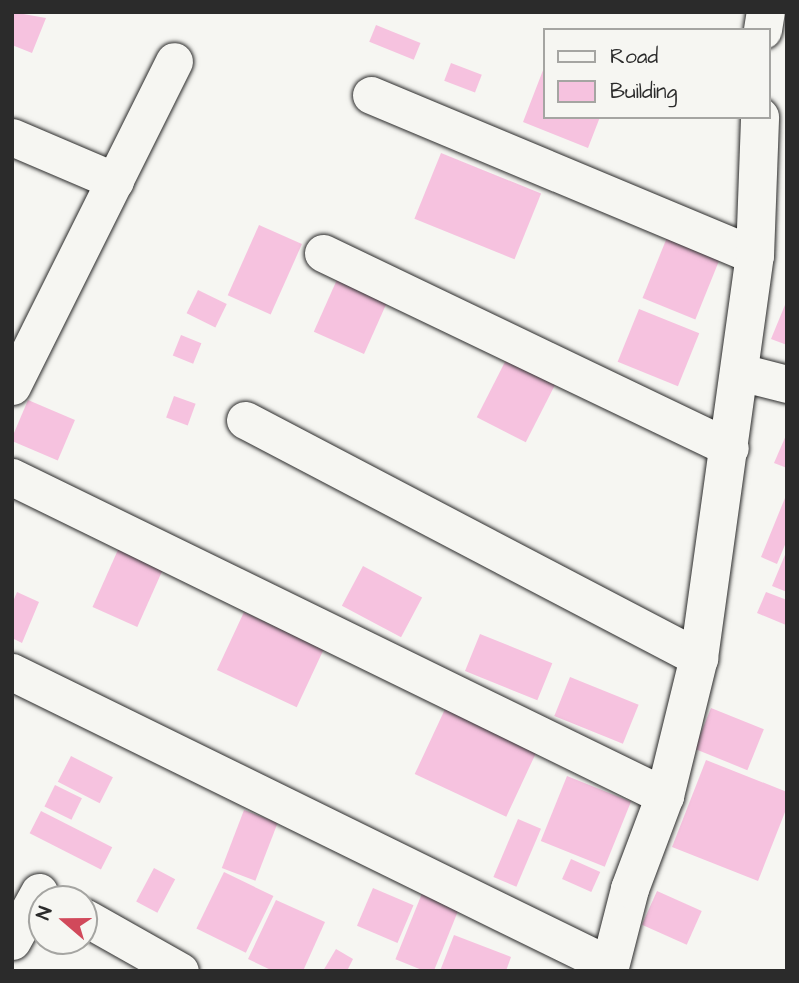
<!DOCTYPE html>
<html>
<head>
<meta charset="utf-8">
<style>
	body { margin:0 }
	#map { position:relative; width:799px; height:983px; overflow:hidden; background:#f6f6f2; font-family:"Architects Daughter",sans-serif }
	div>[style] { position:absolute }
	.building>* { inset:0; background:#f6c2df; transform-origin:0 0 }
	.roads { filter:drop-shadow(0 0 2px #2b2b2b) drop-shadow(0 0 2px #2b2b2b) }
	.street>* { height:37px; margin:-18.5px; padding:0 18.5px; transform-origin:18.5px; border-radius:18.5px; background:#f6f6f2 }
	.secondary>* { height:38px; margin:-19px; padding:0 19px; transform-origin:19px; border-radius:19px; background:#f6f6f2 }
	span { translate:-50% -50%; white-space:nowrap; text-align:center; line-height:1.15; -webkit-text-stroke:7px #f6f6f2; paint-order:stroke }
	.frame { position:absolute; inset:0; border:14px solid #2b2b2b; pointer-events:none }
	.legend { position:absolute; left:543px; top:28px; width:228px; height:91px; box-sizing:border-box; background:#f6f6f2; border:2px solid #a5a5a2; margin:0; padding:9px 12px; list-style:none; font-size:21px; color:#2b2b2b }
	.legend li { display:flex; align-items:center; gap:14px; height:35px }
	.legend b { width:35px; border:2px solid #a5a5a2 }
	.north { position:absolute; left:28px; top:885px; width:70px; height:70px; box-sizing:border-box; background:#f6f6f2; border:2px solid #a5a5a2; border-radius:50%; rotate:290deg; font-size:19px; font-weight:700; line-height:28px; text-align:center; color:#2b2b2b }
	.north::after { content:''; display:block; margin:auto; width:24px; height:32px; background:#d1495b; clip-path:polygon(50% 0,100% 100%,50% 72%,0 100%) }
</style>
</head>
<body>
<div id="map">
	<div class="building">
		<div style="clip-path:polygon(12px 12px,46px 18px,32px 53px,12px 45px)"></div>
		<div style="left:376px;top:25px;width:48px;height:18px;rotate:22deg"></div>
		<div style="left:451px;top:63px;width:33px;height:19px;rotate:21deg"></div>
		<div style="clip-path:polygon(545px 65px,545px 117px,600px 117px,588px 148px,523px 122px)"></div>
		<div style="left:441px;top:153px;width:108px;height:71px;rotate:22deg"></div>
		<div style="left:259px;top:225px;width:47px;height:77px;rotate:24deg"></div>
		<div style="left:668px;top:235px;width:57px;height:68px;rotate:22deg"></div>
		<div style="left:339px;top:275px;width:55px;height:62px;rotate:24deg"></div>
		<div style="left:198px;top:290px;width:32px;height:26px;rotate:26deg"></div>
		<div style="clip-path:polygon(787px 300px,787px 345px,771px 339px)"></div>
		<div style="left:639px;top:309px;width:65px;height:57px;rotate:22deg"></div>
		<div style="left:181px;top:335px;width:22px;height:22px;rotate:22deg"></div>
		<div style="left:509px;top:354px;width:55px;height:71px;rotate:27deg"></div>
		<div style="left:174px;top:396px;width:23px;height:23px;rotate:20deg"></div>
		<div style="left:28px;top:400px;width:51px;height:44px;rotate:23deg"></div>
		<div style="clip-path:polygon(787px 433px,787px 468px,774px 463px)"></div>
		<div style="clip-path:polygon(787px 493px,787px 540px,777px 564px,761px 557px)"></div>
		<div style="left:121px;top:543px;width:49px;height:70px;rotate:24deg"></div>
		<div style="clip-path:polygon(787px 550px,787px 592px,772px 586px)"></div>
		<div style="left:363px;top:566px;width:67px;height:45px;rotate:28deg"></div>
		<div style="clip-path:polygon(17px 592px,39px 602px,22px 643px,12px 638px,12px 604px)"></div>
		<div style="clip-path:polygon(766px 592px,787px 600px,786px 625px,757px 613px)"></div>
		<div style="left:244px;top:612px;width:88px;height:64px;rotate:25deg"></div>
		<div style="left:480px;top:634px;width:78px;height:40px;rotate:22deg"></div>
		<div style="left:570px;top:677px;width:74px;height:42px;rotate:22deg"></div>
		<div style="left:446px;top:707px;width:101px;height:74px;rotate:25deg"></div>
		<div style="left:711px;top:708px;width:57px;height:44px;rotate:22deg"></div>
		<div style="left:71px;top:756px;width:47px;height:29px;rotate:27deg"></div>
		<div style="clip-path:polygon(706px 760px,787px 792px,787px 807px,758px 881px,672px 847px)"></div>
		<div style="left:567px;top:776px;width:69px;height:70px;rotate:22deg"></div>
		<div style="left:55px;top:785px;width:30px;height:24px;rotate:26deg"></div>
		<div style="left:244px;top:810px;width:36px;height:62px;rotate:21deg"></div>
		<div style="left:41px;top:811px;width:80px;height:25px;rotate:27deg"></div>
		<div style="left:518px;top:819px;width:25px;height:63px;rotate:23deg"></div>
		<div style="left:571px;top:859px;width:32px;height:22px;rotate:24deg"></div>
		<div style="left:154px;top:868px;width:24px;height:38px;rotate:28deg"></div>
		<div style="left:224px;top:872px;width:55px;height:63px;rotate:26deg"></div>
		<div style="left:425px;top:886px;width:40px;height:79px;rotate:22deg"></div>
		<div style="left:373px;top:888px;width:44px;height:41px;rotate:23deg"></div>
		<div style="left:657px;top:891px;width:49px;height:37px;rotate:24deg"></div>
		<div style="clip-path:polygon(276px 900px,325px 922px,303px 971px,273px 971px,248px 959px)"></div>
		<div style="clip-path:polygon(454px 935px,511px 957px,506px 971px,440px 971px)"></div>
		<div style="clip-path:polygon(336px 949px,353px 959px,347px 971px,323px 971px)"></div>
	</div>
	<div class="roads">
		<div class="street">
			<div style="left:371px;top:95px;width:416px;rotate:22.7deg"></div>
			<div style="left:12px;top:137px;width:112px;rotate:23.1deg"></div>
			<div style="left:323px;top:253px;width:451px;rotate:25.6deg"></div>
			<div style="left:740px;top:372px;width:49px;rotate:14.3deg"></div>
			<div style="left:12px;top:386px;width:363px;rotate:-63.5deg"></div>
			<div style="left:245px;top:420px;width:513px;rotate:27.66deg"></div>
			<div style="left:12px;top:477px;width:727px;rotate:26.04deg"></div>
			<div style="left:12px;top:672px;width:665px;rotate:26.14deg"></div>
			<div style="left:84px;top:917px;width:110px;rotate:29.4deg"></div>
			<div style="left:12px;top:941px;width:56px;rotate:-61.1deg"></div>
		</div>
		<div class="secondary">
			<div style="left:763px;top:30px;width:18px;rotate:-81deg"></div>
			<div style="left:609px;top:971px;width:85px;rotate:-75.6deg"></div>
			<div style="left:630px;top:889px;width:99px;rotate:-69.4deg"></div>
			<div style="left:665px;top:796px;width:142px;rotate:-76.2deg"></div>
			<div style="left:699px;top:658px;width:406px;rotate:-82.1deg"></div>
			<div style="left:755px;top:256px;width:139px;rotate:-87.9deg"></div>
		</div>
	</div>
	<div class="frame"></div>
	<ul class="legend">
	<li><b style="height:9px;background:#f6f6f2"></b>Road</li>
	<li><b style="height:19px;background:#f6c2df"></b>Building</li>
	</ul>
	<div class="north">N</div>
</div>
</body>
</html>
